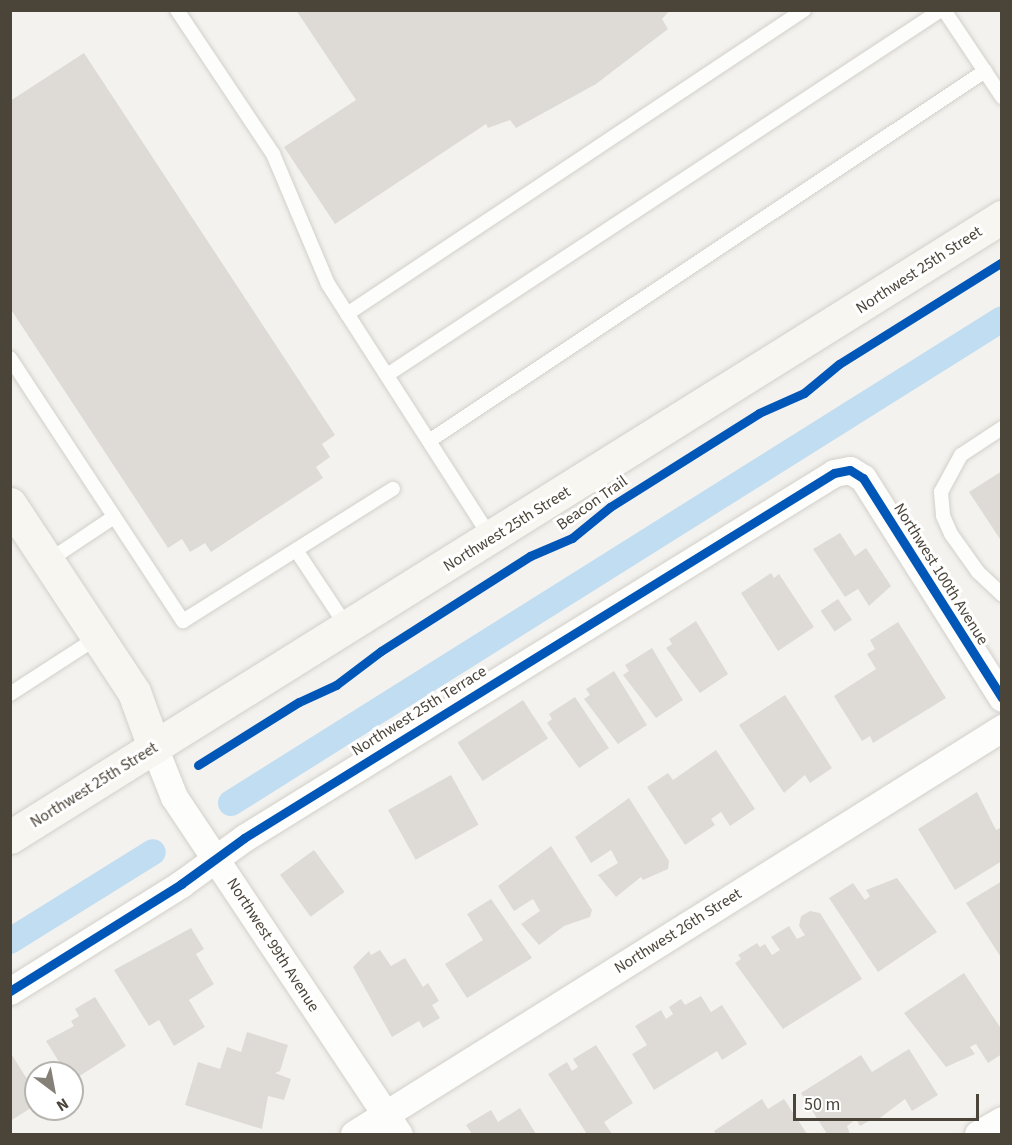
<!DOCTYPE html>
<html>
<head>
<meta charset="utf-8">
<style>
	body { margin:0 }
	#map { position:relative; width:1012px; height:1145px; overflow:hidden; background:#f4f2ee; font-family:"Source Sans 3",sans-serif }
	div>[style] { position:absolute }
	.canal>* { height:26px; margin:-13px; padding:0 13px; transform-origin:13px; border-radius:13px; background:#c0ddf1 }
	.building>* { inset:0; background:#dedbd6; transform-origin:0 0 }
	.roads { filter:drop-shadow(0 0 2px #d2d0cb) drop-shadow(0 0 2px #d2d0cb) }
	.lane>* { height:14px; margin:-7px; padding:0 7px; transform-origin:7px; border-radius:7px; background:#fdfdfc }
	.street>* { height:27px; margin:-13.5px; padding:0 13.5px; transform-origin:13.5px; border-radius:13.5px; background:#fdfdfc }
	.secondary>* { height:33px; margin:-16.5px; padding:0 16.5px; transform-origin:16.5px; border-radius:16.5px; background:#f7f6f1 }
	.cycleway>* { height:9px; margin:-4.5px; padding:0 4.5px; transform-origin:4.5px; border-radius:4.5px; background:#0057b8 }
	span { translate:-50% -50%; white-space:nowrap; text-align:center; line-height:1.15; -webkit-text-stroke:6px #fff; paint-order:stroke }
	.street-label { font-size:16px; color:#4b4439 }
	.frame { position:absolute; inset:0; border:12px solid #4b4439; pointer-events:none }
	.north { position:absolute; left:24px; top:1061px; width:60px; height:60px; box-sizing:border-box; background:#fff; border:2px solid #b7b4b0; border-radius:50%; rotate:148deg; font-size:16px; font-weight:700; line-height:24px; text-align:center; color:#4b4439 }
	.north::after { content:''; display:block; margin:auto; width:21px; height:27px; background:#868178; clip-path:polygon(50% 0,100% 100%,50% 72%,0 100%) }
	.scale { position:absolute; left:793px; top:1094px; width:186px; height:27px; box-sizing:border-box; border:3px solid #4b4439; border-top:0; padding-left:8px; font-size:18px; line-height:21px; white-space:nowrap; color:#4b4439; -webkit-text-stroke:4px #fff; paint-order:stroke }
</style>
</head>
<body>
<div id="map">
	<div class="canal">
		<div style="left:231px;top:803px;width:910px;rotate:-32.12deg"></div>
		<div style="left:10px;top:941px;width:168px;rotate:-31.9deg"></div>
	</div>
	<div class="building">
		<div style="clip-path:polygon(296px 10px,670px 10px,662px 19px,668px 29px,596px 84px,516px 128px,510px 120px,488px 128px,486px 124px,335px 224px,284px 147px,356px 100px)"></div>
		<div style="clip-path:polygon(84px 53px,335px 435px,322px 444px,330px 457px,316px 467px,323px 478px,211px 552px,205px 543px,190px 552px,182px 539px,168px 548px,10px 308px,10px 101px)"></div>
		<div style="clip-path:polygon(1002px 471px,1002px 542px,969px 492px)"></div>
		<div style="clip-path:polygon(840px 533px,855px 556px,866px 548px,891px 586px,869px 606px,858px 589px,845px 597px,813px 549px)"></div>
		<div style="clip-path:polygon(771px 573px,774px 578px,779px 574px,814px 627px,778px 651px,741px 593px)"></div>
		<div style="left:838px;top:599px;width:25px;height:21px;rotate:56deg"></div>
		<div style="clip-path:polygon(696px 621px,728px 674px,700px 693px,666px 648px,672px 644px,669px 639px)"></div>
		<div style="clip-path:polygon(898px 622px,946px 698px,873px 743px,870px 736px,862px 741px,834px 696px,876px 669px,867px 654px,875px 649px,870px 640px)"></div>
		<div style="clip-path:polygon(652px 648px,683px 700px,656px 718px,623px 675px,629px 671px,625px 665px)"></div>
		<div style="clip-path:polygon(614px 671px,647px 725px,618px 744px,584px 699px,590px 695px,586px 689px)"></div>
		<div style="clip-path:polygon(785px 695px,832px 768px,810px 783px,805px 775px,784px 793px,739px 725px)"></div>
		<div style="clip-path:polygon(575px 697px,609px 748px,579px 768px,547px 723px,552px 719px,549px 714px)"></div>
		<div style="left:523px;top:700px;width:46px;height:78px;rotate:57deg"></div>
		<div style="clip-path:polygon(716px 750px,755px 809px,730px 826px,721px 812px,711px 819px,715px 825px,685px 845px,647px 787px,668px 773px,673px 780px)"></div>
		<div style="left:451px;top:775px;width:57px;height:72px;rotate:61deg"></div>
		<div style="clip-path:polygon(977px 792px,996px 830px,1002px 827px,1002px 861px,955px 890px,918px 829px)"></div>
		<div style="clip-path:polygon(629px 798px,669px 861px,668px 869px,643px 880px,641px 877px,616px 897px,598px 875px,618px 863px,611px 850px,591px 863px,575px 837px)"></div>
		<div style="clip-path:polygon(551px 846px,592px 910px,590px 917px,564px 926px,539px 945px,521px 924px,540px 911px,533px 899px,514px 911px,498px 886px)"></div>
		<div style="left:314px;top:850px;width:52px;height:42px;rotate:54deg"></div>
		<div style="clip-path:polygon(897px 878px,937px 932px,878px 972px,829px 898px,853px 883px,865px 900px,870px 896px,866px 890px)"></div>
		<div style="clip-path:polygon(1002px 881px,1002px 959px,966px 903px)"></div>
		<div style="clip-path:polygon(491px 899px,532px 958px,467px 998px,445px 964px,483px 940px,467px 914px)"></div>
		<div style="clip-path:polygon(810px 911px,820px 913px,862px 979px,783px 1029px,735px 963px,741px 959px,738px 955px,757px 943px,760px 947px,765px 944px,772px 955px,780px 950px,771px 937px,789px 926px,797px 939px,805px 935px,799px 926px,801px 916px)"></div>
		<div style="clip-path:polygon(191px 928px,204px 949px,196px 954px,214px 984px,189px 1000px,205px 1027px,174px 1046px,159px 1020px,149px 1026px,114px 970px)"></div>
		<div style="clip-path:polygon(380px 950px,391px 966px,405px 958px,423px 987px,428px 983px,439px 1001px,432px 1005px,440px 1018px,423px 1028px,419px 1021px,392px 1037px,353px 967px,369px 951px,371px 955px)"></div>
		<div style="clip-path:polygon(964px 973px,1002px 1030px,1002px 1054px,988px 1063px,976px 1044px,970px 1047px,975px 1054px,946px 1067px,904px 1013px)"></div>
		<div style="clip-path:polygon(701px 996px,711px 1012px,722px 1005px,747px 1044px,722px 1060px,717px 1051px,654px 1090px,632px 1054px,647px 1045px,635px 1026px,661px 1010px,666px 1019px,673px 1014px,669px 1007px,681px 999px,685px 1005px)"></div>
		<div style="clip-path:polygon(95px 997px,126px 1046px,78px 1077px,73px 1069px,66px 1073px,46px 1041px,74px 1026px,71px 1021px,79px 1016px,75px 1009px)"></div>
		<div style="clip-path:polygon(247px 1032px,288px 1045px,280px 1071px,275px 1073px,291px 1079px,284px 1100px,268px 1096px,262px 1129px,185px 1105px,198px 1062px,220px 1069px,227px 1047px,241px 1052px)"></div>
		<div style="clip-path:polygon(596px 1045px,633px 1103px,604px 1122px,612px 1134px,587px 1134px,548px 1074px,567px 1062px,572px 1071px,578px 1067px,573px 1059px)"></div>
		<div style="clip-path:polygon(909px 1049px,938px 1095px,912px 1111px,905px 1099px,876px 1121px,874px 1118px,860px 1126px,856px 1119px,847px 1126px,850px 1134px,827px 1134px,801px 1093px,861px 1055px,872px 1072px)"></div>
		<div style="clip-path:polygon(10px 1052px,36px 1093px,36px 1105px,10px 1121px)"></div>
		<div style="clip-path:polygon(762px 1099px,768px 1109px,784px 1099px,807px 1134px,716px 1134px,714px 1131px)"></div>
		<div style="clip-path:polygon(520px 1108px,536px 1134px,472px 1134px,466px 1125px,491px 1110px,498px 1122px)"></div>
	</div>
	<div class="roads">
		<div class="lane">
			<div style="left:177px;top:10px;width:173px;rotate:56.3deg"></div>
			<div style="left:273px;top:154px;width:141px;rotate:67.1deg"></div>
			<div style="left:328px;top:284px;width:300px;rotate:57.3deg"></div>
			<div style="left:944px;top:10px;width:105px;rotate:56.3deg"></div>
			<div style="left:347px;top:314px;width:549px;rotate:-33.63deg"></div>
			<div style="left:10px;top:358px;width:315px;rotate:56.7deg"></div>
			<div style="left:183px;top:621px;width:248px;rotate:-32.2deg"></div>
			<div style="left:387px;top:375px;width:663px;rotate:-33.38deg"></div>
			<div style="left:1002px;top:428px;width:49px;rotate:146.6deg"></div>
			<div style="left:961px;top:455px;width:42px;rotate:118.4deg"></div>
			<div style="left:941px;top:492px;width:24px;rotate:85deg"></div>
			<div style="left:943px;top:516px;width:20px;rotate:66deg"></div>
			<div style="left:951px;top:534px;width:47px;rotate:54.6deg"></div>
			<div style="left:978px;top:572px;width:33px;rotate:43deg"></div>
			<div style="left:429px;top:441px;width:668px;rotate:-33.64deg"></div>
			<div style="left:296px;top:550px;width:92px;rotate:56.5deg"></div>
			<div style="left:48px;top:561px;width:79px;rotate:-33.7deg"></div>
			<div style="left:10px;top:694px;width:105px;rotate:-32.9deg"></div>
		</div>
		<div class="street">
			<div style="left:154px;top:747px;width:54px;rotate:68.2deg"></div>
			<div style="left:174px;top:797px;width:405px;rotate:56.3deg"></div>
			<div style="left:10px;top:991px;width:202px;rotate:-32deg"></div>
			<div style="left:181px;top:884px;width:78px;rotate:-36.1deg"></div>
			<div style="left:244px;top:838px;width:694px;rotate:-31.74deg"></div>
			<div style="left:834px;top:473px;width:16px;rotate:-11deg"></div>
			<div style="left:850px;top:470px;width:15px;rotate:32deg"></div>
			<div style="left:863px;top:478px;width:260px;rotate:57.7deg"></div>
			<div style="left:354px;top:1134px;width:765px;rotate:-32.07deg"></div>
			<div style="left:978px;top:1134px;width:28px;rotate:-30deg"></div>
		</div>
		<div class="secondary">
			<div style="left:10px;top:504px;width:225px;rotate:56.6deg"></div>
			<div style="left:134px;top:692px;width:59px;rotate:70deg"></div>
			<div style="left:10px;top:837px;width:1170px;rotate:-32.01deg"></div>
		</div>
	</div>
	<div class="cycleway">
		<div style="left:198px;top:765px;width:119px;rotate:-32deg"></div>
		<div style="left:299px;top:702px;width:41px;rotate:-24.7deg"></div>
		<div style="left:336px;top:685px;width:56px;rotate:-37.1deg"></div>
		<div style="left:381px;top:651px;width:177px;rotate:-32.5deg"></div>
		<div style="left:530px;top:556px;width:46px;rotate:-23.2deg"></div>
		<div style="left:572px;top:538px;width:49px;rotate:-39.2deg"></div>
		<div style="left:610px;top:507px;width:176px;rotate:-32.2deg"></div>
		<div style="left:759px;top:413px;width:49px;rotate:-24deg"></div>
		<div style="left:804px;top:393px;width:45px;rotate:-39.6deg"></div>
		<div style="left:839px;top:364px;width:192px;rotate:-32deg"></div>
		<div style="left:10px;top:991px;width:202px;rotate:-32deg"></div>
		<div style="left:181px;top:884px;width:78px;rotate:-36.1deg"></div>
		<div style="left:244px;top:838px;width:694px;rotate:-31.74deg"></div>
		<div style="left:834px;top:473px;width:16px;rotate:-11deg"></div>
		<div style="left:850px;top:470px;width:15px;rotate:32deg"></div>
		<div style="left:863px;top:478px;width:260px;rotate:57.7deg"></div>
	</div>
	<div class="street-label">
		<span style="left:919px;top:270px;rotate:-33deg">Northwest 25th Street</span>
		<span style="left:592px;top:503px;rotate:-35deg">Beacon Trail</span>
		<span style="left:507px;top:529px;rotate:-32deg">Northwest 25th Street</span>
		<span style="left:941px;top:574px;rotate:58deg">Northwest 100th Avenue</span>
		<span style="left:419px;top:711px;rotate:-32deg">Northwest 25th Terrace</span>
		<span style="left:94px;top:785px;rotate:-32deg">Northwest 25th Street</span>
		<span style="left:678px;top:931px;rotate:-32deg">Northwest 26th Street</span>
		<span style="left:273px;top:945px;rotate:57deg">Northwest 99th Avenue</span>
	</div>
	<div class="frame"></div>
	<div class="north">N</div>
	<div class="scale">50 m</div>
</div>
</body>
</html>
